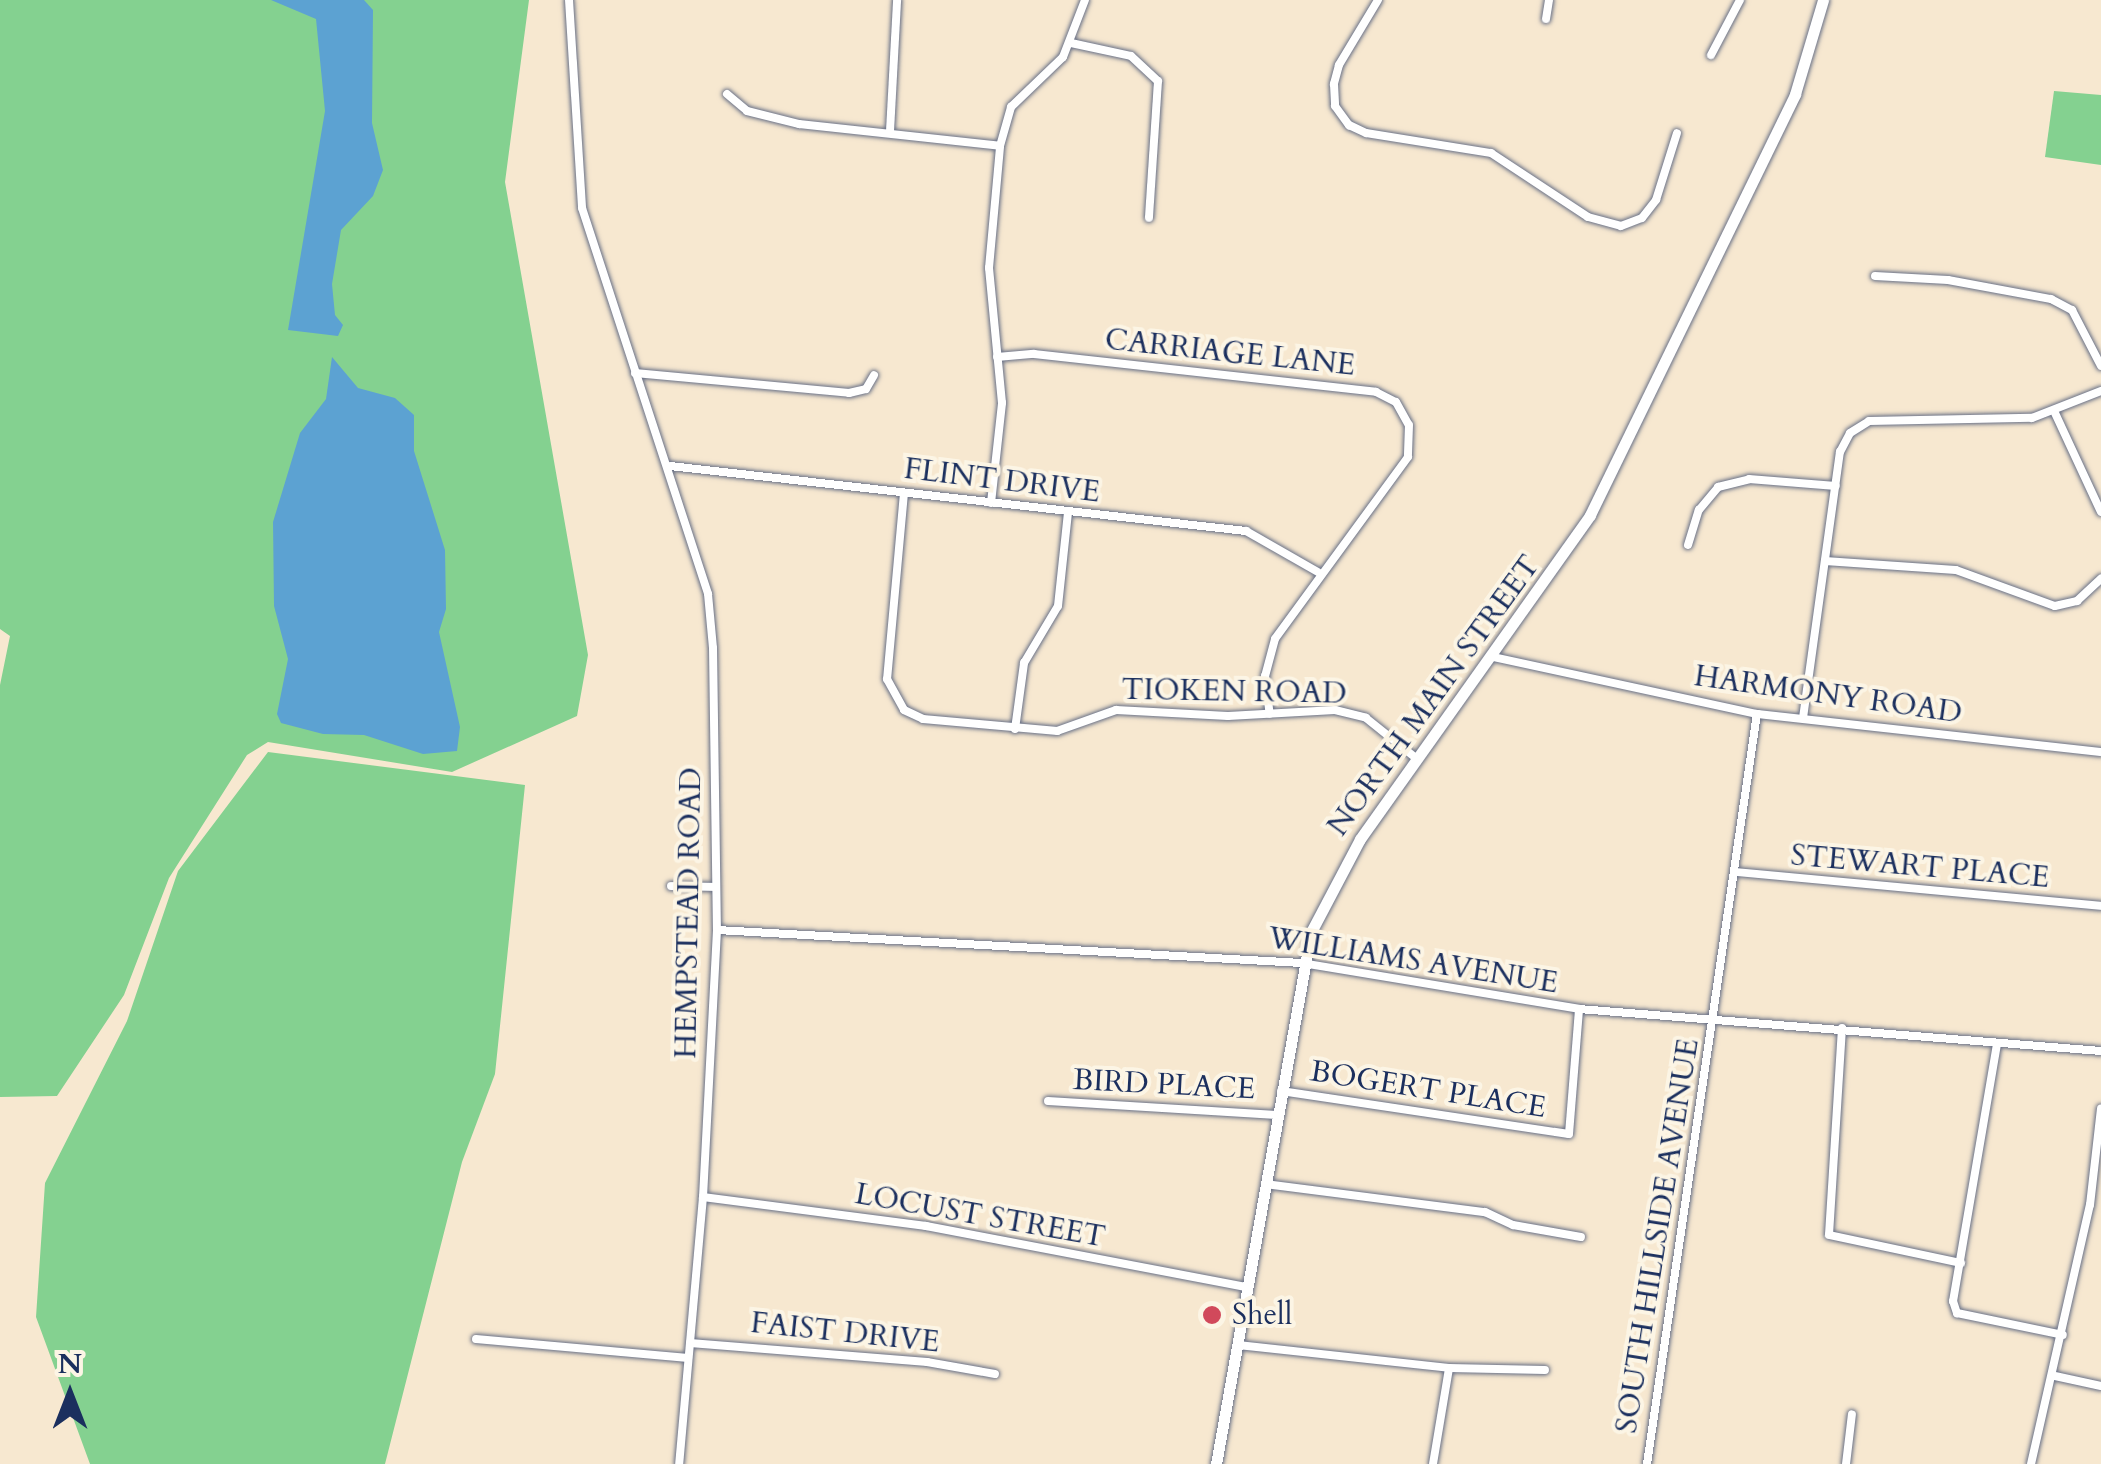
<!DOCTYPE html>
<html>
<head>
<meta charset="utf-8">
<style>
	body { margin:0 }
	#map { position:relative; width:2101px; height:1464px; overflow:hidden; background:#f7e8d0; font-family:Cardo,serif }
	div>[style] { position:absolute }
	.green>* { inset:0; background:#84d190 }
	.water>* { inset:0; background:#5ca2d2 }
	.roads { filter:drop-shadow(0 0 2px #687086) drop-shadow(0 0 2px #687086) }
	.minor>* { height:8px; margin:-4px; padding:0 4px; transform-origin:4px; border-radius:4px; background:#fff }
	.secondary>* { height:11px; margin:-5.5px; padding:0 5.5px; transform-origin:5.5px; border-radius:5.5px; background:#fff }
	.dots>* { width:28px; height:28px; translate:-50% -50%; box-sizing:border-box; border:5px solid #fcf5e5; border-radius:50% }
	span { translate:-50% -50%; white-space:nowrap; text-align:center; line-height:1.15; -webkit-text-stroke:8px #fcf5e5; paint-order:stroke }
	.street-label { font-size:30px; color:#1b2f5e }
	.poi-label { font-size:30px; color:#1b2f5e }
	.left { translate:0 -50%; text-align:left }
	.north { position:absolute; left:20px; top:1344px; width:100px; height:100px; -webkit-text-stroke:8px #fcf5e5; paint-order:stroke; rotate:0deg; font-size:28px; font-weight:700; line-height:40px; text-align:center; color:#1b2f5e }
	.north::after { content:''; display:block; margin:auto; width:35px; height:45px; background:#1b2f5e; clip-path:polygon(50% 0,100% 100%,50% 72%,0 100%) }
</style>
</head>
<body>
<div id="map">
	<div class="green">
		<div style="clip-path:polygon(0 0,529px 0,505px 182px,588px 655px,577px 716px,452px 772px,268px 742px,247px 755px,169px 878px,124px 995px,57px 1096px,0 1097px,0 685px,10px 636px,0 629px)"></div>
		<div style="clip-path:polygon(2054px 91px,2101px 95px,2101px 165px,2045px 157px)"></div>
		<div style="clip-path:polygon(268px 752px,525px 785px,495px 1074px,462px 1162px,385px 1464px,90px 1464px,36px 1317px,45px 1183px,127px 1021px,178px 871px)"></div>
	</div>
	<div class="water">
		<div style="clip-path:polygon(271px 0,364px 0,373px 10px,372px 123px,383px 170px,373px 196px,341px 230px,332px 284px,335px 315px,343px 325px,338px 336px,288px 330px,325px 111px,316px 19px)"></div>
		<div style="clip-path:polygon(332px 357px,358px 388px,395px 398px,414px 415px,414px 451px,445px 550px,446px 609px,439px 632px,460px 727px,457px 751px,423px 754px,364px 735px,323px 734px,281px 723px,277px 714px,288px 659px,274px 606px,273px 522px,300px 433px,326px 399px)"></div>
	</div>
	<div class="roads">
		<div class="minor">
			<div style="left:569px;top:0;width:208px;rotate:86.4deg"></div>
			<div style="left:582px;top:208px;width:406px;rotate:71.9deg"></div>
			<div style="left:708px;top:594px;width:54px;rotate:84.7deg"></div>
			<div style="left:713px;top:648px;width:282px;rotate:89.2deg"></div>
			<div style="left:717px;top:930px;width:267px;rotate:93deg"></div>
			<div style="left:703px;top:1197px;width:268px;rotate:95.1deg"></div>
			<div style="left:1378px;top:0;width:76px;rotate:121deg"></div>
			<div style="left:1339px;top:65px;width:20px;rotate:105deg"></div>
			<div style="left:1334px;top:84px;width:22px;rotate:87deg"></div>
			<div style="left:1335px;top:106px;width:24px;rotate:54deg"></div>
			<div style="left:1349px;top:125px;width:19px;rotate:25deg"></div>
			<div style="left:1366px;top:133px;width:127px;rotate:9.1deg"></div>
			<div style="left:1491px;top:153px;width:116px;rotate:33.4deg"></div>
			<div style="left:1588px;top:217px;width:34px;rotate:15deg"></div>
			<div style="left:1621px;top:226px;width:22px;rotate:-21deg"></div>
			<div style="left:1642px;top:218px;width:23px;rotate:-52deg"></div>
			<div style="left:1656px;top:200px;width:70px;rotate:-72.6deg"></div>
			<div style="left:1546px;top:19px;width:19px;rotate:-81deg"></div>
			<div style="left:1071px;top:43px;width:61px;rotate:12.2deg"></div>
			<div style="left:1131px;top:56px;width:37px;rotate:43deg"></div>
			<div style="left:1158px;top:81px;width:137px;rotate:93.8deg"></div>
			<div style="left:1711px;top:55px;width:62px;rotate:-62.2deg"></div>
			<div style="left:727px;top:94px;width:26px;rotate:40deg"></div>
			<div style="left:747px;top:111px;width:54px;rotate:14deg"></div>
			<div style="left:799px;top:124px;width:202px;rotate:6.2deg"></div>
			<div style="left:890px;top:131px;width:131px;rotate:-86.9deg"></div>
			<div style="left:1875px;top:276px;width:73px;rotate:3.1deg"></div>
			<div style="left:1948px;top:280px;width:105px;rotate:10.5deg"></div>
			<div style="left:2051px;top:299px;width:24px;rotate:28deg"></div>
			<div style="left:2072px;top:310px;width:63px;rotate:62.6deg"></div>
			<div style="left:997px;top:357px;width:37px;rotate:-5deg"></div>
			<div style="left:1034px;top:354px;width:344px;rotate:6.3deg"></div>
			<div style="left:1376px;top:392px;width:22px;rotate:27deg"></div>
			<div style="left:1396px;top:402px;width:26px;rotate:61deg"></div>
			<div style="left:1409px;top:425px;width:32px;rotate:92deg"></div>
			<div style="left:1408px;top:457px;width:225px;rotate:126.2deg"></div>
			<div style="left:1275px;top:639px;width:38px;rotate:105deg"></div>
			<div style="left:1265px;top:676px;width:38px;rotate:83deg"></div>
			<div style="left:635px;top:373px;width:215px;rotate:5.3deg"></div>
			<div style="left:849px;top:393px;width:17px;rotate:-13deg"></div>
			<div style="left:866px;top:389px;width:16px;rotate:-60deg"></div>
			<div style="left:2055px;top:413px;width:109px;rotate:65.1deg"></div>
			<div style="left:670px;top:466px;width:580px;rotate:6.44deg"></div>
			<div style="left:1246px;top:531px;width:83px;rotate:29.7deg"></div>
			<div style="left:904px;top:493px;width:187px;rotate:95.2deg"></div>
			<div style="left:887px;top:679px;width:35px;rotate:61deg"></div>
			<div style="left:904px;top:710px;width:21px;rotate:25deg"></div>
			<div style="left:923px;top:719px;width:135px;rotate:5.1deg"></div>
			<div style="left:1057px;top:731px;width:63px;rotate:-19.6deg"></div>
			<div style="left:1116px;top:710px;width:112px;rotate:3.1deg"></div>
			<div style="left:1228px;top:716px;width:107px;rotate:-3.2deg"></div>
			<div style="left:1335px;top:710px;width:32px;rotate:14deg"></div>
			<div style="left:1366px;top:718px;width:65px;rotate:38.8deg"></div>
			<div style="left:991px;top:503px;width:101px;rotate:-83.7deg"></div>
			<div style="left:1002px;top:403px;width:136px;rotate:-95.5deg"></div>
			<div style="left:989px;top:268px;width:122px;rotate:-84.8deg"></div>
			<div style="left:1000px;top:146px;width:41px;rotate:-74.2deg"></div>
			<div style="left:1011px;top:107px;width:72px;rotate:-43.9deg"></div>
			<div style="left:1063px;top:57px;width:61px;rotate:-68.9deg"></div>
			<div style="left:1688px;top:545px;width:37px;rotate:-73deg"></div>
			<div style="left:1699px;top:510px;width:30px;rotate:-50deg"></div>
			<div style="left:1718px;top:487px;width:32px;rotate:-14deg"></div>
			<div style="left:1749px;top:479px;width:87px;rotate:4.6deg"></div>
			<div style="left:1825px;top:561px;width:131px;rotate:3.9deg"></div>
			<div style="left:1956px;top:570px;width:105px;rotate:20deg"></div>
			<div style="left:2055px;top:606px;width:23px;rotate:-13deg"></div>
			<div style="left:2077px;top:601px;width:33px;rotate:-43deg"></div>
			<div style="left:1493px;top:657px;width:270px;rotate:12.2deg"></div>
			<div style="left:1757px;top:714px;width:346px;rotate:6.3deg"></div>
			<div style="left:1803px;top:718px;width:269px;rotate:-82.1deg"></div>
			<div style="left:1840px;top:452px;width:21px;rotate:-62deg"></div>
			<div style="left:1850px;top:433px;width:22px;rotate:-32deg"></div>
			<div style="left:1869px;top:421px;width:163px;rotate:-1.1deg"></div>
			<div style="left:2032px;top:418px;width:74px;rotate:-21.4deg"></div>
			<div style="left:1015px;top:729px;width:67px;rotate:-82.2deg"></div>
			<div style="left:1024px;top:663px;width:66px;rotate:-59.2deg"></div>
			<div style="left:1058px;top:606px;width:95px;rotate:-83.9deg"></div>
			<div style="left:1736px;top:872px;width:367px;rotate:5.3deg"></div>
			<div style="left:671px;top:886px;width:44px;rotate:1.3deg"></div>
			<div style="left:717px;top:930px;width:586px;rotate:3.23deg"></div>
			<div style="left:1302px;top:963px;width:281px;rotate:9.4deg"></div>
			<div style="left:1579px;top:1009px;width:524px;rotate:4.6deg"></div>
			<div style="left:1842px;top:1028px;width:207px;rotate:93.6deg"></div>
			<div style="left:1829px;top:1235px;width:135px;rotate:12deg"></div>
			<div style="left:1997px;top:1044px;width:261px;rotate:99.7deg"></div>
			<div style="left:1953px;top:1301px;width:13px;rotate:72deg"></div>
			<div style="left:1957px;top:1313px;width:108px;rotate:11.7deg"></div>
			<div style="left:1281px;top:1091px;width:291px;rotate:8.5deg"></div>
			<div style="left:1569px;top:1134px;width:125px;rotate:-85.4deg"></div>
			<div style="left:1048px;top:1101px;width:229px;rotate:3.5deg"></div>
			<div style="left:1265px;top:1184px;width:222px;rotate:7.3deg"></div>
			<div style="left:1485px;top:1212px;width:31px;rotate:25deg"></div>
			<div style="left:1513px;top:1225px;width:69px;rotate:10deg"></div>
			<div style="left:703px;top:1197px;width:225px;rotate:7.4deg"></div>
			<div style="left:926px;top:1226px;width:327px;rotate:10.8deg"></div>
			<div style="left:476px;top:1339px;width:213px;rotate:5.1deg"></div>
			<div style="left:690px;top:1343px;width:238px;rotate:4.6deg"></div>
			<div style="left:927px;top:1362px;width:69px;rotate:10deg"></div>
			<div style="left:1238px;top:1345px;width:212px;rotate:6.2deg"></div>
			<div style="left:1449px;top:1368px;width:96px;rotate:1.2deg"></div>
			<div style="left:2055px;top:1376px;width:47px;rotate:12.3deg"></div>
			<div style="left:1433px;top:1464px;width:97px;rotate:-80.5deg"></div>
			<div style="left:1647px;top:1464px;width:758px;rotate:-81.66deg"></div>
			<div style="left:1846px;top:1464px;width:50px;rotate:-83.2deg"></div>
			<div style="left:2031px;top:1464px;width:266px;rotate:-77.2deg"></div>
			<div style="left:2090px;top:1205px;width:97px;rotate:-83.5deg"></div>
		</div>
		<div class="secondary">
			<div style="left:1216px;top:1464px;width:540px;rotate:-79.88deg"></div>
			<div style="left:1311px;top:932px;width:105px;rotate:-62.2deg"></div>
			<div style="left:1360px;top:839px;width:397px;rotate:-54.6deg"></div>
			<div style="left:1590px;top:515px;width:468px;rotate:-64deg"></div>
			<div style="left:1795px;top:94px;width:98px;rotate:-73.4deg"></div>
		</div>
	</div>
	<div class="dots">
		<div style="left:1212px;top:1315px;background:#d1495b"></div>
	</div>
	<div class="street-label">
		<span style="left:1230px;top:353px;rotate:6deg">CARRIAGE LANE</span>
		<span style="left:1002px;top:481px;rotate:7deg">FLINT DRIVE</span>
		<span style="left:1234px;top:692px;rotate:1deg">TIOKEN ROAD</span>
		<span style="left:1828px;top:695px;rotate:8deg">HARMONY ROAD</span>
		<span style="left:1434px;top:696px;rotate:-54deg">NORTH MAIN STREET</span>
		<span style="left:1920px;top:867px;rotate:5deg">STEWART PLACE</span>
		<span style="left:689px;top:913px;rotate:-89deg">HEMPSTEAD ROAD</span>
		<span style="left:1413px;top:961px;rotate:9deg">WILLIAMS AVENUE</span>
		<span style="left:1164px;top:1085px;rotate:3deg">BIRD PLACE</span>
		<span style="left:1428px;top:1090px;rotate:9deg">BOGERT PLACE</span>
		<span style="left:980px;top:1216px;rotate:10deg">LOCUST STREET</span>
		<span style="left:1658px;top:1236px;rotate:-81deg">SOUTH HILLSIDE AVENUE</span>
		<span style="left:845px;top:1333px;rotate:6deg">FAIST DRIVE</span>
	</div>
	<div class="poi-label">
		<span class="left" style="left:1232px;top:1315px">Shell</span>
	</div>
	<div class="north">N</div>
</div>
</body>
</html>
